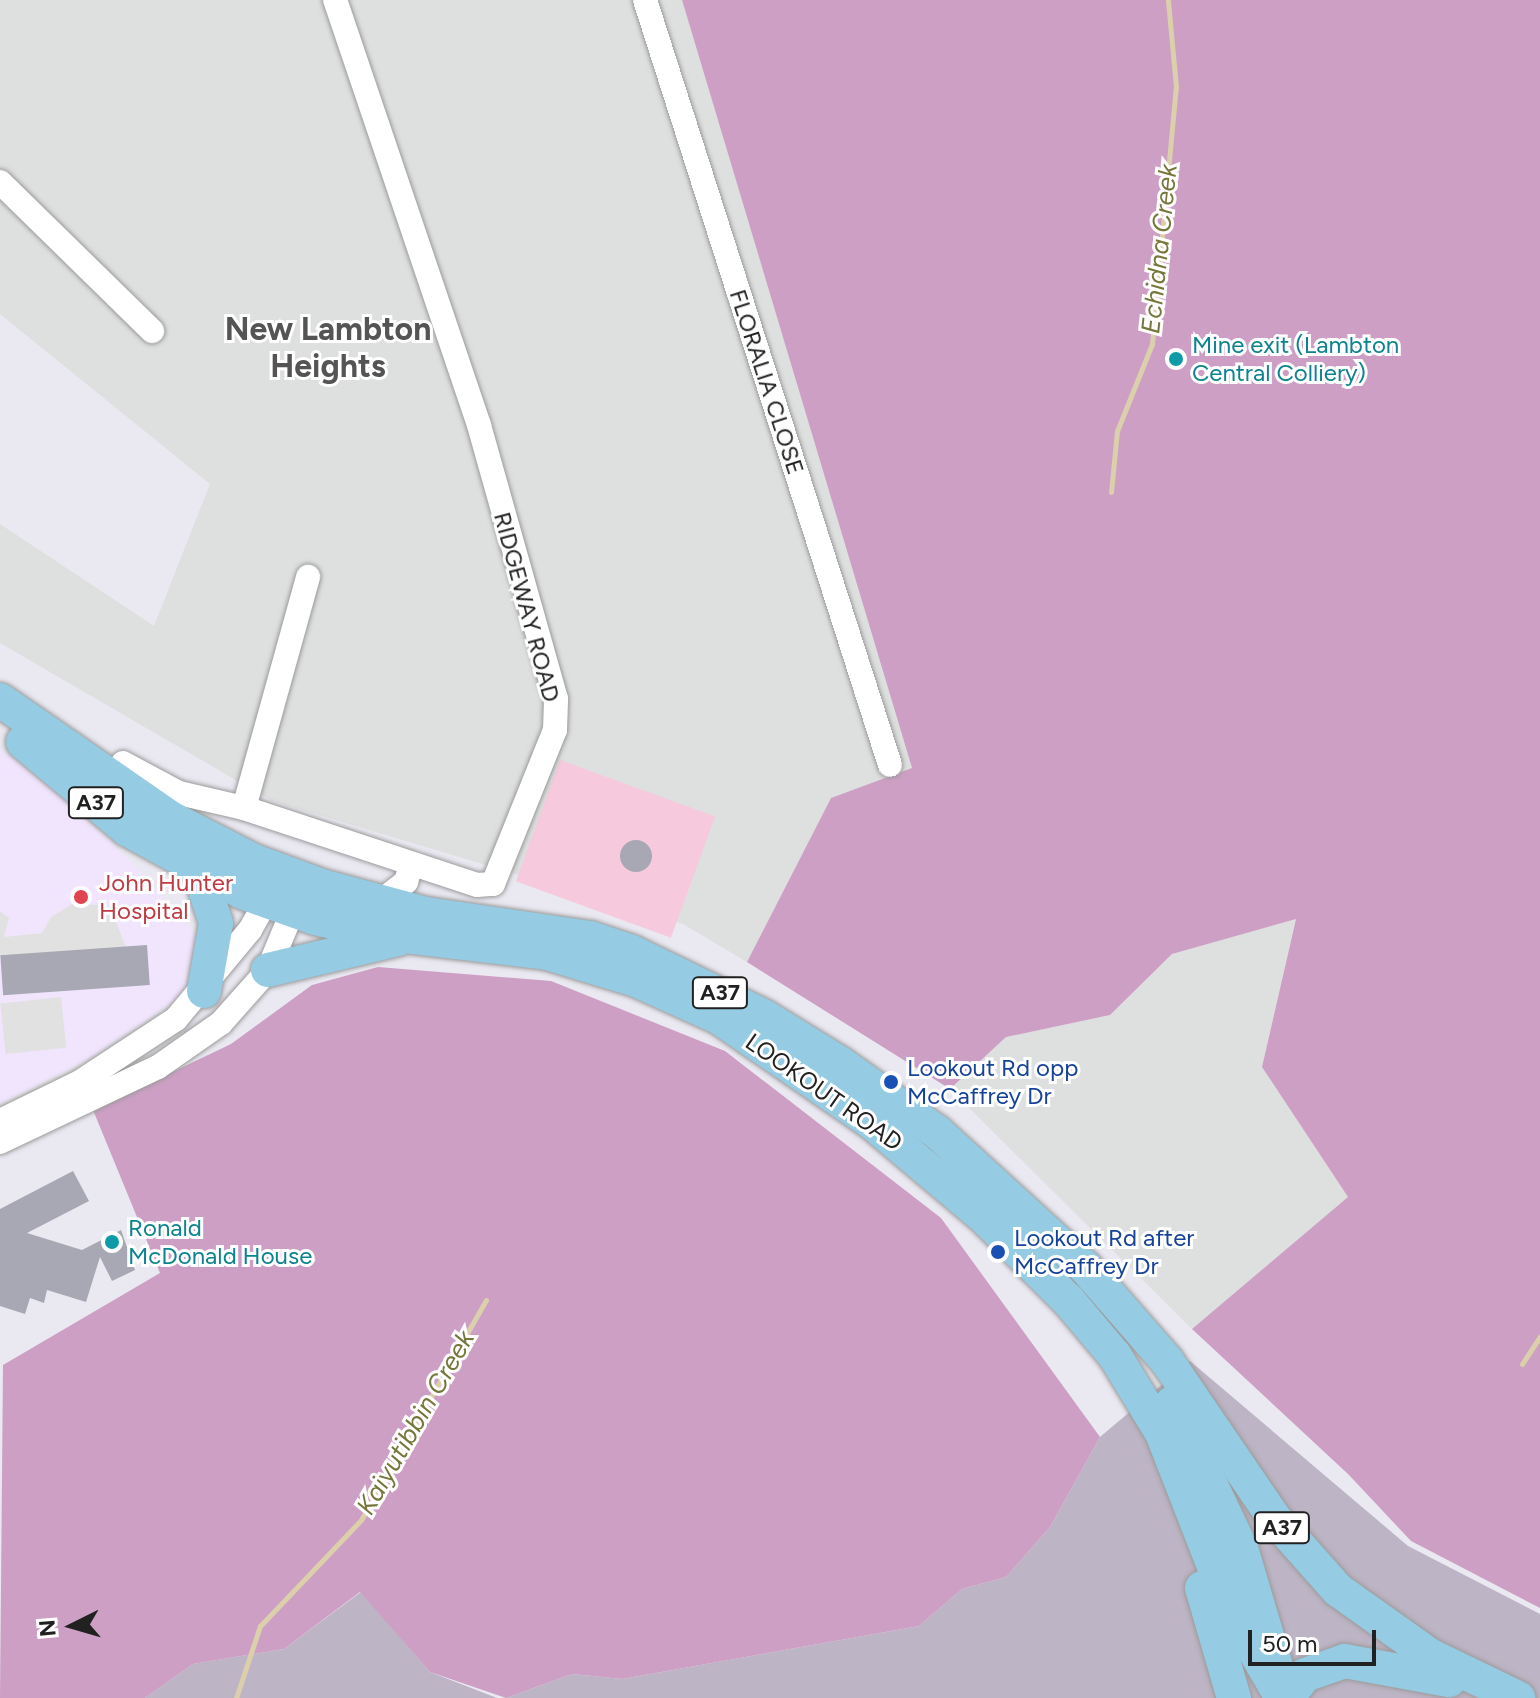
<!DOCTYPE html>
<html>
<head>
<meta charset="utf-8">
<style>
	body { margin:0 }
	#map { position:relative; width:1540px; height:1698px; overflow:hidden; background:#eae8f1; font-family:Figtree,sans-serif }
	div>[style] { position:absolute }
	.residential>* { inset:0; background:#dedfdf }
	.education>* { inset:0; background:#f1e5fe }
	.construction>* { inset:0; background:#bdb4c5 }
	.forest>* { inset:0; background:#ce9fc4 }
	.park>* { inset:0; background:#f7c9dd; transform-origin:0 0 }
	.parking>* { inset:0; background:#e1e1e1; transform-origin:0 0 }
	.stream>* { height:5px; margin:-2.5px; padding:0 2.5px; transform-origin:2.5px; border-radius:2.5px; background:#dccfab }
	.building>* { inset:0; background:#a7a8b3; transform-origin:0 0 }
	.round { border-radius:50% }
	.roads { filter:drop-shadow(0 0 2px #9b9b9b) drop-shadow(0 0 2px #9b9b9b) }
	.minor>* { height:24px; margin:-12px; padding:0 12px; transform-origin:12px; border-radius:12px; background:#fff }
	.highway>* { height:34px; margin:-17px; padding:0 17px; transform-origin:17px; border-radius:17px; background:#95cbe3 }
	.dots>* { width:22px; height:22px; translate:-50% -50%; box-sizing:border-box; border:4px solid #fff; border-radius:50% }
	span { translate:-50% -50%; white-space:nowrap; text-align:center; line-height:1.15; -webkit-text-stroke:6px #fff; paint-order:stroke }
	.shield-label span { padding:2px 6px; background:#fff; border:2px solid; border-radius:6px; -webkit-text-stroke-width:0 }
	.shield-label { font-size:22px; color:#212121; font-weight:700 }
	.culture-label { font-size:24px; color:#0d838f }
	.left { translate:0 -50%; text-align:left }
	.street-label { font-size:24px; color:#212121 }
	.health-label { font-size:24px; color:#be3a42 }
	.transit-label { font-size:24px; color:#164399 }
	.water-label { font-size:26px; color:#76763b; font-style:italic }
	.district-label { font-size:32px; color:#545454; font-weight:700 }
	.north { position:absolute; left:32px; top:1586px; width:80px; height:80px; -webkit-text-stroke:6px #fff; paint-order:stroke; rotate:265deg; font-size:22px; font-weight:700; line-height:32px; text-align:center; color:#212121 }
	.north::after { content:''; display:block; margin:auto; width:28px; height:36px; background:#212121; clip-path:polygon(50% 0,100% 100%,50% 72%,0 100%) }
	.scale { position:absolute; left:1248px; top:1630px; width:128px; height:36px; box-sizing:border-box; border:4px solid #212121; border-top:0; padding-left:10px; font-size:24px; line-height:28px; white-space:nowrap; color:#212121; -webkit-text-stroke:6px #fff; paint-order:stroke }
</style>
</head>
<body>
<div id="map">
	<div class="residential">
		<div style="clip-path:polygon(0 0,682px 0,912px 768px,831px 798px,747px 962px,683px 924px,272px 801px,0 643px,0 524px,154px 626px,210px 484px,0 314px)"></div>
		<div style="clip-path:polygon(1296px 918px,1262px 1067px,1348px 1197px,1192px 1329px,950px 1089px,1006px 1037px,1110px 1015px,1172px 954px)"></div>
	</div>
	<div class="education">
		<div style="clip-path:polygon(0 749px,70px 803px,134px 865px,192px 930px,200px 947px,190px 983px,178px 998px,86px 1060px,0 1103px)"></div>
	</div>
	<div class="construction">
		<div style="clip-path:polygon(1190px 1361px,1408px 1546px,1540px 1614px,1540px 1698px,506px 1698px,572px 1674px,622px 1679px,919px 1626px,962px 1589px,1006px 1577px,1050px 1527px,1100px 1437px)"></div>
		<div style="clip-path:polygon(361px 1592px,430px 1672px,497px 1698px,145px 1698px,193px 1664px,284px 1649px)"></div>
	</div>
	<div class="forest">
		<div style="clip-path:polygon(682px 0,1540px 0,1540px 1608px,1411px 1541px,1348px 1474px,1192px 1329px,1348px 1197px,1262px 1067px,1296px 919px,1172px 954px,1110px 1015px,1006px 1037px,950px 1089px,747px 962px,831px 798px,912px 768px)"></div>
		<div style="clip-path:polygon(378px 967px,551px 981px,725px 1051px,941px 1218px,1100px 1437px,1050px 1527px,1006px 1577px,962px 1589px,919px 1626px,622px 1679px,572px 1674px,506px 1698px,430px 1672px,360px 1592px,284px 1649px,193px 1664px,145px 1698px,0 1698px,3px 1365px,160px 1273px,93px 1110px,231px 1044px,312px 985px)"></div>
	</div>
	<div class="park">
		<div style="left:560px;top:760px;width:165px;height:129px;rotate:20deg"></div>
	</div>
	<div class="parking">
		<div style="clip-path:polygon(72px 904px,97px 905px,114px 917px,126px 947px,0 957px,0 911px,9px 918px,4px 937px,42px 933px,51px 917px)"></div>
		<div style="left:61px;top:997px;width:51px;height:61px;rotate:84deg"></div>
	</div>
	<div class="stream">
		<div style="left:1111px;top:492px;width:61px;rotate:-84.4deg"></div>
		<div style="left:1117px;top:431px;width:94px;rotate:-68.1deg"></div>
		<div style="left:1152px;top:344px;width:258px;rotate:-84.7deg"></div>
		<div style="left:1176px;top:87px;width:87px;rotate:-95.3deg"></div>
		<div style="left:1522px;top:1364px;width:33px;rotate:-57deg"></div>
		<div style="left:236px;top:1698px;width:76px;rotate:-71.6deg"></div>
		<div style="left:260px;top:1626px;width:146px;rotate:-46.4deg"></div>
		<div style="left:361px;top:1520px;width:253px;rotate:-60.4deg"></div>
	</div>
	<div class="building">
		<div class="round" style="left:620px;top:840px;width:32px;height:32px"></div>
		<div style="left:147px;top:945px;width:40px;height:147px;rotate:86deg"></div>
		<div style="clip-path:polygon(73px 1171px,89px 1201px,27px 1233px,82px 1250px,121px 1230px,135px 1270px,112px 1281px,100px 1257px,86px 1302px,47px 1290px,44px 1303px,30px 1298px,25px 1314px,0 1306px,0 1209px)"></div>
	</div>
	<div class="roads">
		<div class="minor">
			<div style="left:645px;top:0;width:803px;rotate:72.24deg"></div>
			<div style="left:0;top:182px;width:213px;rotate:44.4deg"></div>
			<div style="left:123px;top:763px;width:64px;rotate:28.2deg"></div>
			<div style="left:179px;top:793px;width:67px;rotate:13deg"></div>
			<div style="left:244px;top:808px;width:245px;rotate:18.3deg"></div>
			<div style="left:477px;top:885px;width:16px;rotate:-4deg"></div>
			<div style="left:493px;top:884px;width:166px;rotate:-68.1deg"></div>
			<div style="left:555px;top:730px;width:31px;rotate:-88deg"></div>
			<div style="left:556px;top:699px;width:285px;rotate:-105.7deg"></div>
			<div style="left:479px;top:425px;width:449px;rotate:-108.7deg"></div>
			<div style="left:244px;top:808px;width:240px;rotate:-74.5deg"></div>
			<div style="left:380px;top:902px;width:33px;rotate:-38deg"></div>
			<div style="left:406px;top:882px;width:19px;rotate:-74deg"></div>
			<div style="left:0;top:1121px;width:89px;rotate:-26deg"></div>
			<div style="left:80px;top:1082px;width:115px;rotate:-33.3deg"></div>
			<div style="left:176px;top:1019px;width:116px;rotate:-50.3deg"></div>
			<div style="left:250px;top:930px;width:49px;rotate:-60.8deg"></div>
			<div style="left:0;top:1142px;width:175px;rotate:-25.4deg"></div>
			<div style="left:158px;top:1067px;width:77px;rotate:-34.9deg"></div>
			<div style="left:221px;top:1023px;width:71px;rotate:-48.4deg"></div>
			<div style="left:268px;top:970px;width:78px;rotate:-67.4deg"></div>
		</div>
		<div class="highway">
			<div style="left:0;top:700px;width:209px;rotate:34.7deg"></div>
			<div style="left:172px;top:819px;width:92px;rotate:27.1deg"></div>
			<div style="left:254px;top:861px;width:76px;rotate:20.1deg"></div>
			<div style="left:325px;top:887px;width:105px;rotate:15deg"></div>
			<div style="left:426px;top:914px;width:166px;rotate:8.3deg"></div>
			<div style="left:590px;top:938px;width:44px;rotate:18.4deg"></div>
			<div style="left:632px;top:952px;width:148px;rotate:26deg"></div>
			<div style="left:765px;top:1017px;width:89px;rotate:31.7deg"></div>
			<div style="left:841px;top:1064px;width:118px;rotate:35.3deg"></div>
			<div style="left:937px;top:1132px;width:200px;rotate:42.4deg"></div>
			<div style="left:1085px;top:1267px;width:125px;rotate:48.9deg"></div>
			<div style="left:1167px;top:1361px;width:190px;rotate:55.7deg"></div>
			<div style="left:1274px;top:1518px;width:96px;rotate:48.4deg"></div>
			<div style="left:1338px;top:1590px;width:114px;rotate:35.4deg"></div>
			<div style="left:1431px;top:1656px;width:97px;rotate:25.8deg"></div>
			<div style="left:23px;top:742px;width:136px;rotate:39.9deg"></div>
			<div style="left:127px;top:829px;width:131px;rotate:28.7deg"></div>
			<div style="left:242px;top:892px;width:77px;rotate:19.6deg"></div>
			<div style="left:315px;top:918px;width:67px;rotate:13deg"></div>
			<div style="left:380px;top:933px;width:168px;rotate:6.8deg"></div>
			<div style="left:547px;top:953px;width:93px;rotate:16.9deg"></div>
			<div style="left:636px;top:980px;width:92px;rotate:24.3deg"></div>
			<div style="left:720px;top:1018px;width:182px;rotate:34.5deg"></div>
			<div style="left:870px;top:1121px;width:150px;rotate:40.1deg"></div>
			<div style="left:985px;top:1218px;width:117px;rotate:44.7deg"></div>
			<div style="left:1068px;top:1300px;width:73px;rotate:50deg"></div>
			<div style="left:1115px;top:1356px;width:90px;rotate:58.6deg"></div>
			<div style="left:1162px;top:1433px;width:190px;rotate:68.7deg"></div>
			<div style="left:1231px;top:1610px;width:102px;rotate:59.9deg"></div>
			<div style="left:199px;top:871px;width:55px;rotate:71.9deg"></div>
			<div style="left:216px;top:923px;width:69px;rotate:100deg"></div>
			<div style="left:268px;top:970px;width:134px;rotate:-13.4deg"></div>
			<div style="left:1172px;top:1403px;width:161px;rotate:64.6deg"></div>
			<div style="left:1241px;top:1548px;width:134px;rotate:73.5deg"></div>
			<div style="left:1202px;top:1588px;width:115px;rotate:73.8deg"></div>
			<div style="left:1287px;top:1698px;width:29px;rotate:-52deg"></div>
			<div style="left:1305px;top:1675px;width:42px;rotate:-19.3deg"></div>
			<div style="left:1345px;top:1661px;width:106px;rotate:10.4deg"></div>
		</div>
	</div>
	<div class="dots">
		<div style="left:1176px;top:359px;background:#0f9aa8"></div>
		<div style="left:81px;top:897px;background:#e0444e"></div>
		<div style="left:891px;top:1082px;background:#1a4fb4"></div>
		<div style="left:112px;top:1242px;background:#0f9aa8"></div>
		<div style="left:998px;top:1252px;background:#1a4fb4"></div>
	</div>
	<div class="shield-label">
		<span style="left:96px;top:803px">A37</span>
		<span style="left:720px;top:993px">A37</span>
		<span style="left:1282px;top:1528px">A37</span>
	</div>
	<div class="culture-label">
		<span class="left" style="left:1192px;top:359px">Mine exit (Lambton<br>Central Colliery)</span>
		<span class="left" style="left:128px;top:1242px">Ronald<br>McDonald House</span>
	</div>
	<div class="street-label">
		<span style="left:767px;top:382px;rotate:72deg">FLORALIA CLOSE</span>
		<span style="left:527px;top:607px;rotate:75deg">RIDGEWAY ROAD</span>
		<span style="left:824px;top:1092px;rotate:35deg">LOOKOUT ROAD</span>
	</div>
	<div class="health-label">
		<span class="left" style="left:99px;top:897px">John Hunter<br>Hospital</span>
	</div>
	<div class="transit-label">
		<span class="left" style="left:907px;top:1082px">Lookout Rd opp<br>McCaffrey Dr</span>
		<span class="left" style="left:1014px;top:1252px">Lookout Rd after<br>McCaffrey Dr</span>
	</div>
	<div class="water-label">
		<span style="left:1160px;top:249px;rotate:-84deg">Echidna Creek</span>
		<span style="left:416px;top:1423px;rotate:-60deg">Kaiyutibbin Creek</span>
	</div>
	<div class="district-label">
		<span style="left:328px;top:348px">New Lambton<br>Heights</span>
	</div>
	<div class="north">N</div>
	<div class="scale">50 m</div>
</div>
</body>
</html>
